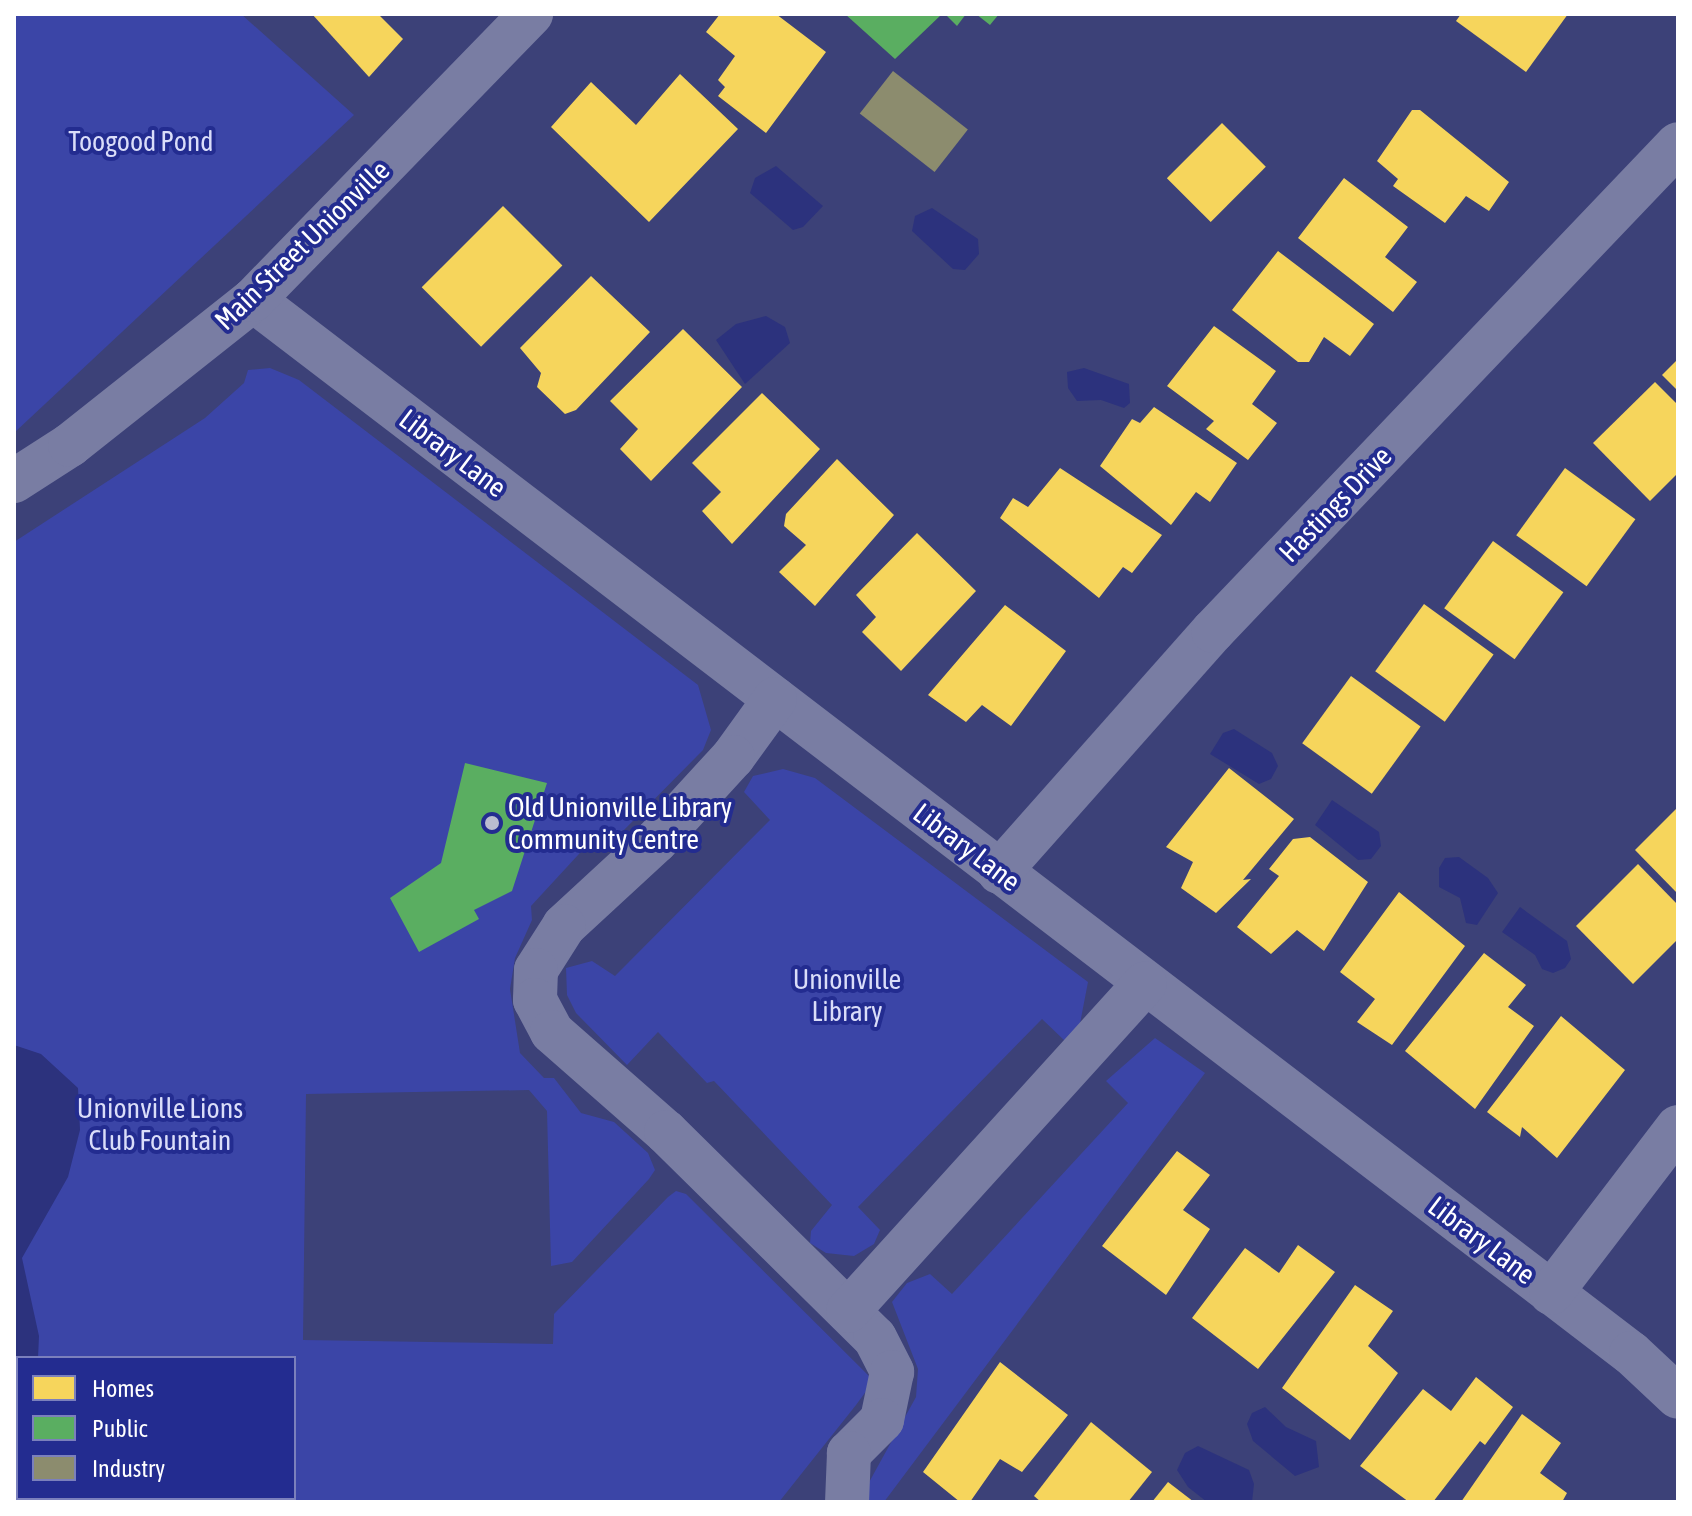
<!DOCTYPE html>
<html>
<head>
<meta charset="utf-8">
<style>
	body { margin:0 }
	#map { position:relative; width:1692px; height:1516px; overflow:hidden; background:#3c4178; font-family:"Asap Condensed",sans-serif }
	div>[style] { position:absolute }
	.green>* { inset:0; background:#3b45a7 }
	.water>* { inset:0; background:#2c327d }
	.homes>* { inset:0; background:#f6d55c; transform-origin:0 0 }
	.public>* { inset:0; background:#5aae61 }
	.industry>* { inset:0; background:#8c8c6e; transform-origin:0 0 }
	.minor>* { height:44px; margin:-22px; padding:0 22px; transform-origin:22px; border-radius:22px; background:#797da3 }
	.dots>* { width:22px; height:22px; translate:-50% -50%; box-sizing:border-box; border:4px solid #232c90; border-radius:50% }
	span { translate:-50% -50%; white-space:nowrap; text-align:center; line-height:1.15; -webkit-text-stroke:8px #232c90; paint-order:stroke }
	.park-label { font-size:28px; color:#daddf9 }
	.street-label { font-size:28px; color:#fff }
	.poi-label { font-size:28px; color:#fff }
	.left { translate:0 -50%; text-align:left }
	.frame { position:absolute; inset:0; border:16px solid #fff; pointer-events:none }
	.legend { position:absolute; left:16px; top:1356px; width:280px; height:144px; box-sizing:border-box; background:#232c90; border:2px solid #7b80bc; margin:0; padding:10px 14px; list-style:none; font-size:24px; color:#fff }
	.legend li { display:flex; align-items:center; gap:16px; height:40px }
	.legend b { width:40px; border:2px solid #7b80bc }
</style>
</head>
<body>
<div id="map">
	<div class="green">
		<div style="clip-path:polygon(14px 14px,241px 14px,354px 115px,14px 433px)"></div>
		<div style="clip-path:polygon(evenodd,270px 368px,299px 380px,698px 685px,711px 730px,703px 750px,624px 830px,590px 842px,531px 906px,532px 920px,515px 958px,510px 989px,520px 1053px,544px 1078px,554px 1078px,581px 1113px,614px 1122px,648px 1153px,655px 1170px,649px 1179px,572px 1262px,551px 1266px,547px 1111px,529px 1090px,306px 1094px,303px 1340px,553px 1344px,554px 1314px,668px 1197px,676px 1191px,686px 1194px,869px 1376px,870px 1386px,856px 1405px,779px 1502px,14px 1502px,14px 542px,205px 418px,244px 383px,248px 370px,270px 368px,18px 1358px,294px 1358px,294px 1498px,18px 1498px,18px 1358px)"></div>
		<div style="clip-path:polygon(783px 769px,815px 778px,1088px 982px,1078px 1034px,1065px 1041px,1042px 1019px,858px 1207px,880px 1230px,874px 1244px,854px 1256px,826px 1253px,810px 1243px,811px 1231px,832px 1205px,714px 1081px,707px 1083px,658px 1032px,627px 1065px,576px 1013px,567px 995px,566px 968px,592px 961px,615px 976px,770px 820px,744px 792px,753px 776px)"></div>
		<div style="clip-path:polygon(1155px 1038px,1205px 1073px,884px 1502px,870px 1502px,862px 1495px,916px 1397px,918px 1369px,892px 1302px,907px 1283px,930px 1274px,952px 1294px,1128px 1103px,1106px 1081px)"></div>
	</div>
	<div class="water">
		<div style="clip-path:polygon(776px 166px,823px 206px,803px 227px,793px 230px,750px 193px,755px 178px)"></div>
		<div style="clip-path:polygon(932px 208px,978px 239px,979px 254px,965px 270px,953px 269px,912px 231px,915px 216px)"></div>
		<div style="clip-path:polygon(766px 316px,785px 327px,790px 343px,745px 384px,716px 340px,736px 324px)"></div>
		<div style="clip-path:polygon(1084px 368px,1129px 384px,1130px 403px,1124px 408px,1101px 400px,1077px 401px,1068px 388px,1067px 372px)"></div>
		<div style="clip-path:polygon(1234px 729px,1272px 753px,1278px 766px,1271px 779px,1259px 784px,1210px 754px,1223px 733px)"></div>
		<div style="clip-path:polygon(1332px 800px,1379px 832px,1381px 846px,1371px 859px,1358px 860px,1315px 825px)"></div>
		<div style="clip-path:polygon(1459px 857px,1488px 878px,1498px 893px,1477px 925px,1466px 923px,1460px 898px,1439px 887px,1439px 868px,1445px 858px)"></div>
		<div style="clip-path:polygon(1520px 907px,1567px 941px,1571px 959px,1565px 968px,1553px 973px,1542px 969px,1535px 955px,1502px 932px)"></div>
		<div style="clip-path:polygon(14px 1045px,41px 1054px,78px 1088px,80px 1130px,68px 1177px,22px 1258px,39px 1336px,38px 1358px,18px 1358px,14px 1404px)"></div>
		<div style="clip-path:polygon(1265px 1407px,1286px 1427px,1316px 1441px,1319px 1467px,1295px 1476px,1253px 1441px,1247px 1424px,1252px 1413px)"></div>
		<div style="clip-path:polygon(1198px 1446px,1249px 1470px,1254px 1484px,1252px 1502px,1207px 1502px,1188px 1487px,1177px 1470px,1185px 1453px)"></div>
	</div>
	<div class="homes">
		<div style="clip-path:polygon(312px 14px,378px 14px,403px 39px,369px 77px)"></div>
		<div style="clip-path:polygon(720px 14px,776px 14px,826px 52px,766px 133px,718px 96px,725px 87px,718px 80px,735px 56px,706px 32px)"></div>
		<div style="clip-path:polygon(1461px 14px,1568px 14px,1526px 72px,1456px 21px)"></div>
		<div style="clip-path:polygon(680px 74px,738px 129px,649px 222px,551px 127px,591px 82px,636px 125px)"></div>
		<div style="clip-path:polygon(1412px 110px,1420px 110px,1509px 182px,1489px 211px,1466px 196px,1445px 223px,1393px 186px,1398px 179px,1377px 161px)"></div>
		<div style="left:1222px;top:123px;width:62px;height:78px;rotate:45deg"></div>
		<div style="clip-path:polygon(1344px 178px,1408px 227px,1385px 257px,1417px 282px,1393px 312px,1298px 238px)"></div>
		<div style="left:503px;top:206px;width:84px;height:115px;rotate:45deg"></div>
		<div style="clip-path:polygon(1278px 251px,1374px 324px,1350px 356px,1324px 337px,1309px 362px,1298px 362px,1232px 310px)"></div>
		<div style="clip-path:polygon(591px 276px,650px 332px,576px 410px,565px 414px,537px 387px,541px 373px,520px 348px)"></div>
		<div style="clip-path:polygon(1214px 326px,1276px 371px,1252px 404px,1277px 423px,1248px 460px,1206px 429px,1214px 421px,1167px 386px)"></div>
		<div style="clip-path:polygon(683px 329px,742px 387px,651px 481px,620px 449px,638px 429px,610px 401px)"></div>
		<div style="clip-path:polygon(1678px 359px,1678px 391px,1662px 375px)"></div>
		<div style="clip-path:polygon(1655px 382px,1678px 405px,1678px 473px,1650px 501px,1593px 443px)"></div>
		<div style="clip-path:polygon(762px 393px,820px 449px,732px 544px,702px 511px,721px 492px,692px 463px)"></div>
		<div style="clip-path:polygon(1154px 407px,1237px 463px,1210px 502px,1196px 492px,1171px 525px,1100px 466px,1132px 419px,1140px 423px)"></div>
		<div style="clip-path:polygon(837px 459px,894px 515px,815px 606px,779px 572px,806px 545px,784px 526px,786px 514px)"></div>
		<div style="clip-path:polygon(1060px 468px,1162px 535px,1132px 573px,1123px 567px,1099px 598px,1000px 518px,1013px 498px,1028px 507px)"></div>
		<div style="left:1565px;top:468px;width:87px;height:83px;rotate:36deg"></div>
		<div style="clip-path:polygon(917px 533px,976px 591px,901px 671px,862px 632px,876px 617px,856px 595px)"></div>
		<div style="left:1493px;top:541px;width:87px;height:83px;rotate:36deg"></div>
		<div style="left:1424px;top:604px;width:86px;height:83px;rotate:36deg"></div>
		<div style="clip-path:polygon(1005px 605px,1066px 651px,1011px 726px,982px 705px,966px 722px,928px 695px)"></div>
		<div style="left:1351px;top:676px;width:86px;height:83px;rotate:36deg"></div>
		<div style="clip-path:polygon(1229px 768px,1294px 819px,1243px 880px,1251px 879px,1216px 913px,1181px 888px,1193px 862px,1166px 847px)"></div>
		<div style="clip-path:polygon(1678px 807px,1678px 894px,1635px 850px)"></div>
		<div style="clip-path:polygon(1310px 837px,1368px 882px,1324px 951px,1297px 930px,1271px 954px,1237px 927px,1279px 876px,1269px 869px,1293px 839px)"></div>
		<div style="clip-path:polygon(1638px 864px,1678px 905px,1678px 939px,1633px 984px,1576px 926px)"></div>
		<div style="clip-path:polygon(1399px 892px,1465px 946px,1392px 1045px,1357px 1022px,1375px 999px,1340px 972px)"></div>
		<div style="clip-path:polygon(1484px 953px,1526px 985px,1508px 1007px,1534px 1026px,1475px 1109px,1405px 1051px)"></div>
		<div style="clip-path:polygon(1561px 1016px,1625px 1070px,1557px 1158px,1522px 1127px,1520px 1137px,1487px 1112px)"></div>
		<div style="clip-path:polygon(1177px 1151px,1210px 1175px,1183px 1210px,1210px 1229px,1166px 1295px,1102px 1246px)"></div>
		<div style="clip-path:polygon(1298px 1245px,1335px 1272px,1258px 1369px,1192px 1318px,1245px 1248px,1279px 1273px)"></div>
		<div style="clip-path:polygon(1355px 1285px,1393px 1311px,1368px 1346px,1398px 1373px,1350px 1440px,1282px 1388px)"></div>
		<div style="clip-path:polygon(1000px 1362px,1068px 1415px,1022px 1472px,1000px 1459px,970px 1502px,960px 1502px,923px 1472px)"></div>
		<div style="clip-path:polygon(1476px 1377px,1513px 1407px,1485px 1445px,1480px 1441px,1433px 1502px,1409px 1502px,1360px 1466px,1423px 1389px,1451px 1411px)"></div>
		<div style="clip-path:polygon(1522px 1414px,1561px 1443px,1540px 1473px,1567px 1493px,1562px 1502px,1461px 1502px)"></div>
		<div style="clip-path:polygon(1091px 1422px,1152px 1472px,1128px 1502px,1041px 1502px,1034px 1496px)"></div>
		<div style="clip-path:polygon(1168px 1482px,1194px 1502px,1152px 1502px)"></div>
	</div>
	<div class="public">
		<div style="clip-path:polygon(845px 14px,942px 14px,895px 59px)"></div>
		<div style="clip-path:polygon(945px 14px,966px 14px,957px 26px)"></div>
		<div style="clip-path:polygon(976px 14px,999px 14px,990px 25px)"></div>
		<div style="clip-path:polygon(465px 763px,547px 783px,512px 891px,474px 910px,479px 919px,419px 952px,390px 898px,441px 863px)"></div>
	</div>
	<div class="industry">
		<div style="left:893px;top:71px;width:95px;height:54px;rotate:38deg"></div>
	</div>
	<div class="minor">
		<div style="left:253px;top:300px;width:1734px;rotate:37.39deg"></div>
		<div style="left:1631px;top:1353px;width:64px;rotate:43.1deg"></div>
		<div style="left:14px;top:481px;width:67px;rotate:-32.7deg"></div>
		<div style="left:70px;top:445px;width:233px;rotate:-38.4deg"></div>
		<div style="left:253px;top:300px;width:399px;rotate:-45.8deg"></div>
		<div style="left:775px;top:699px;width:72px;rotate:125.9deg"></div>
		<div style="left:733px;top:757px;width:114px;rotate:132.5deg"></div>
		<div style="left:656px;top:841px;width:125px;rotate:137.3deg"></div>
		<div style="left:564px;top:926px;width:52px;rotate:122.5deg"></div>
		<div style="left:536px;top:970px;width:30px;rotate:92deg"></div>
		<div style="left:535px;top:1000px;width:36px;rotate:62deg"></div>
		<div style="left:552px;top:1032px;width:152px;rotate:41.3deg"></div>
		<div style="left:666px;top:1132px;width:293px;rotate:44.6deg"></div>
		<div style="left:875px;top:1338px;width:38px;rotate:63deg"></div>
		<div style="left:892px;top:1372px;width:49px;rotate:101.8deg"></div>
		<div style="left:882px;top:1420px;width:47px;rotate:135deg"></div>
		<div style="left:849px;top:1453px;width:49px;rotate:92.3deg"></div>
		<div style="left:999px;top:872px;width:322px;rotate:-48.4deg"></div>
		<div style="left:1213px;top:631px;width:673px;rotate:-46.32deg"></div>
		<div style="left:1551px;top:1293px;width:209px;rotate:-52.6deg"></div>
		<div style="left:848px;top:1311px;width:442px;rotate:-47.8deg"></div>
	</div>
	<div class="dots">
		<div style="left:492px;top:823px;background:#bbbcd0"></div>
	</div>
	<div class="park-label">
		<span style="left:141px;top:141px">Toogood Pond</span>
		<span style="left:847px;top:995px">Unionville<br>Library</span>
		<span style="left:160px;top:1124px">Unionville Lions<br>Club Fountain</span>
	</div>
	<div class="street-label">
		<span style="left:302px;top:245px;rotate:-44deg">Main Street Unionville</span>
		<span style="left:453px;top:453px;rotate:37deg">Library Lane</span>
		<span style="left:1335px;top:504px;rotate:-46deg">Hastings Drive</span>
		<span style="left:967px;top:847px;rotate:37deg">Library Lane</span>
		<span style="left:1482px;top:1240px;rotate:37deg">Library Lane</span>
	</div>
	<div class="poi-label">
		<span class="left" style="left:508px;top:823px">Old Unionville Library<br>Community Centre</span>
	</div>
	<div class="frame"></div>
	<ul class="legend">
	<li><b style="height:22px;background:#f6d55c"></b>Homes</li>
	<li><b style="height:22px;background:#5aae61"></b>Public</li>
	<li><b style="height:22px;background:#8c8c6e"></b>Industry</li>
	</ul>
</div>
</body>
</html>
